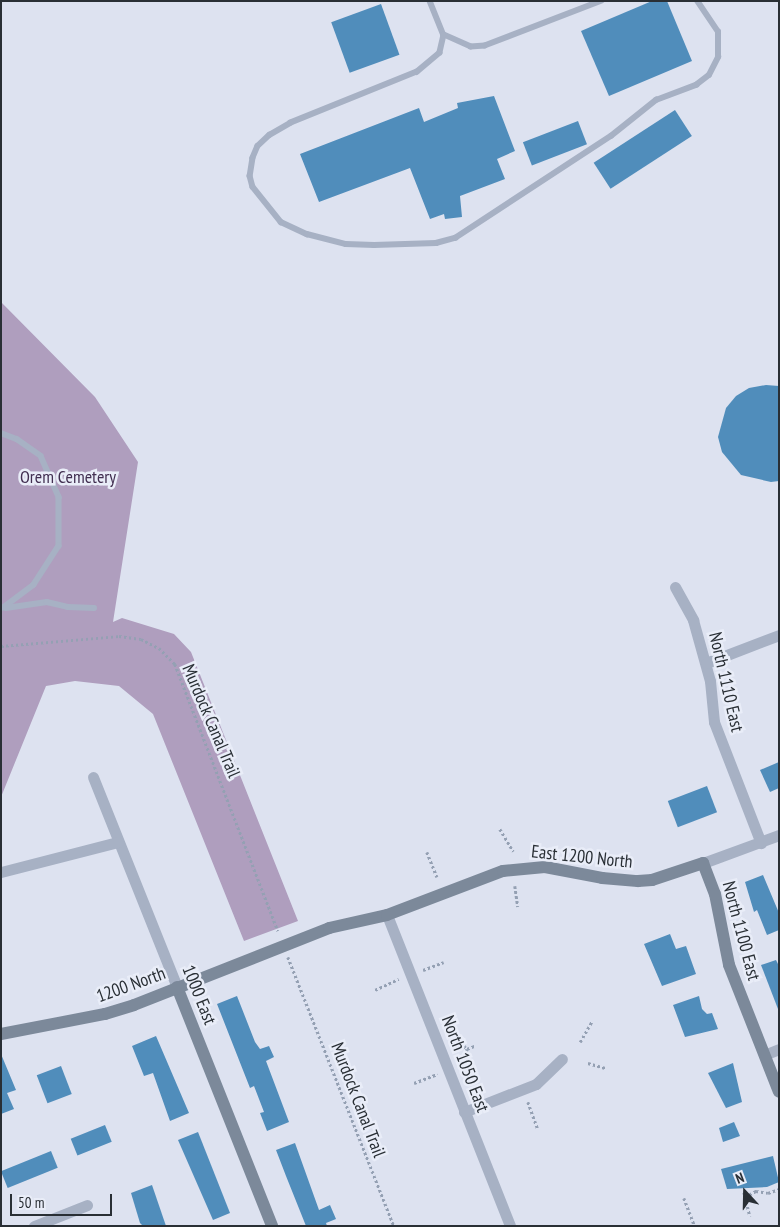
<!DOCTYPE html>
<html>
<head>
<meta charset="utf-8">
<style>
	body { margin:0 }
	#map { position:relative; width:780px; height:1227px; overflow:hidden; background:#dde2f0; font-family:"PT Sans Narrow",sans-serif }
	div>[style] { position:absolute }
	.green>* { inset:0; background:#af9ebe }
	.building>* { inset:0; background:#508dbb; transform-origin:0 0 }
	.path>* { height:2.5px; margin-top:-1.25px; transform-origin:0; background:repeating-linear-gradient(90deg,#94a0b3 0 2.5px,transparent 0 5px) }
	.lane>* { height:5.5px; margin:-2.75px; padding:0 2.75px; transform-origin:2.75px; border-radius:2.75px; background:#a7b1c4 }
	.street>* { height:11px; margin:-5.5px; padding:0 5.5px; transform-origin:5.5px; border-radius:5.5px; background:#a7b1c4 }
	.secondary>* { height:12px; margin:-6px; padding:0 6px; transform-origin:6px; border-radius:6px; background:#7c899a }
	span { translate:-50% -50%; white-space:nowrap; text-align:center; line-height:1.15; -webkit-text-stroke:5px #e9edf8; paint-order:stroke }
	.park-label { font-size:18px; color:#422f51 }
	.street-label { font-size:18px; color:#292f35 }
	.frame { position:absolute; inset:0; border:2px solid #292f35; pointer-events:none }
	.north { position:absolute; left:720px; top:1167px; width:50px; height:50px; -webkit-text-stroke:4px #e9edf8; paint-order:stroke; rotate:339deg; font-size:14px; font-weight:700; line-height:20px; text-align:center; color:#292f35 }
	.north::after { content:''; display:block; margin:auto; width:18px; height:22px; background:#292f35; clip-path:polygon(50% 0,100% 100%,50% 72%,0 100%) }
	.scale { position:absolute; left:10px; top:1194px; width:102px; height:22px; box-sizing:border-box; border:2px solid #292f35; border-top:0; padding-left:6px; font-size:15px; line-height:18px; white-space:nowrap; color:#292f35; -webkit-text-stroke:4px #e9edf8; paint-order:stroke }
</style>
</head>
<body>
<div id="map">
	<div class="green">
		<div style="clip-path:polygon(1px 302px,95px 397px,138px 462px,113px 622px,122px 618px,174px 634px,191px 652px,298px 921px,244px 941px,153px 714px,119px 686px,75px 681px,46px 686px,1px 797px)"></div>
	</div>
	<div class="building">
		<div style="clip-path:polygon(652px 1px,667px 1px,692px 61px,609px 96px,581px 31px)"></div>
		<div style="left:381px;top:4px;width:54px;height:53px;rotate:70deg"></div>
		<div style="clip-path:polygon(494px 96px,515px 151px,497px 159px,505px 179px,460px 196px,462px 217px,445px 219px,444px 214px,430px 219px,410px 168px,319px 202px,300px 154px,419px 108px,424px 122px,458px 108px,457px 103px)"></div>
		<div style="left:675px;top:110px;width:31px;height:97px;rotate:57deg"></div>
		<div style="left:578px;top:121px;width:25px;height:59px;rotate:69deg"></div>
		<div style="clip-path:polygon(766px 385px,779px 386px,779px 481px,771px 482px,741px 475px,722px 452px,718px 437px,726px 408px,736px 396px,749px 388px)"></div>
		<div style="clip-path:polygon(779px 762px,779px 788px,770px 792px,760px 770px)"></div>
		<div style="left:707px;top:786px;width:28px;height:42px;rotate:69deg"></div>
		<div style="clip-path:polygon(763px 875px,779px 913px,779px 930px,767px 935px,757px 910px,754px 912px,745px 882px)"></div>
		<div style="clip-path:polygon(670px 934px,676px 949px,686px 946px,696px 974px,662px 986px,644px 944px)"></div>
		<div style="clip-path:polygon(776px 960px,779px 966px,778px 1009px,761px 965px)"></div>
		<div style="clip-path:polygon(237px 996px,255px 1042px,260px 1049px,269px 1046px,274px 1057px,266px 1061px,289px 1122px,267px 1131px,260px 1113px,264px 1112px,254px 1086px,250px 1088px,217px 1004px)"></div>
		<div style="clip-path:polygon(699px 996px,702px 1009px,707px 1014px,712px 1013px,718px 1029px,685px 1037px,673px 1005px)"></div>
		<div style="clip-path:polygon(156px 1036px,189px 1113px,170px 1121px,153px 1073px,144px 1076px,132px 1046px)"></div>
		<div style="clip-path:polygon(1px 1054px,16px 1090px,7px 1093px,14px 1109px,1px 1114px)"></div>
		<div style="clip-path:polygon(733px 1063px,742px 1102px,726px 1108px,708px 1073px)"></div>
		<div style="left:61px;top:1066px;width:30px;height:26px;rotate:69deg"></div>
		<div style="clip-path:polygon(734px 1122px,740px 1136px,723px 1142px,719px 1128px)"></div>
		<div style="left:105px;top:1125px;width:18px;height:37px;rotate:68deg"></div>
		<div style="clip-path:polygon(198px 1132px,230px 1213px,213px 1220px,178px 1140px)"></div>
		<div style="clip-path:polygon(295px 1143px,319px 1210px,330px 1205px,336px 1219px,326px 1223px,327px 1226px,306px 1226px,286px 1176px,276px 1150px)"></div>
		<div style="left:51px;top:1151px;width:18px;height:54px;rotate:68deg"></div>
		<div style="clip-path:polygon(773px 1156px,779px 1182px,767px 1187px,727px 1189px,721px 1169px)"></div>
		<div style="clip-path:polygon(152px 1185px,166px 1226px,143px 1226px,140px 1223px,131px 1193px)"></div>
	</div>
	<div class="path">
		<div style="left:1px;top:646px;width:118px;rotate:-4.8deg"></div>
		<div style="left:119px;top:636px;width:22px;rotate:8deg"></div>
		<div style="left:141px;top:639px;width:20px;rotate:27deg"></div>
		<div style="left:159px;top:648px;width:23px;rotate:45deg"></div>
		<div style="left:175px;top:664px;width:286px;rotate:68.9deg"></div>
		<div style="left:500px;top:829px;width:26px;rotate:59deg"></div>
		<div style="left:427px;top:852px;width:27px;rotate:68deg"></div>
		<div style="left:515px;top:886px;width:21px;rotate:82deg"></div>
		<div style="left:288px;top:957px;width:289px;rotate:68.5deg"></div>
		<div style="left:423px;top:970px;width:22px;rotate:-21deg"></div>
		<div style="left:375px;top:990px;width:26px;rotate:-25deg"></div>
		<div style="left:452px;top:1042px;width:9px"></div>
		<div style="left:461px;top:1042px;width:9px;rotate:49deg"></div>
		<div style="left:467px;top:1049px;width:8px;rotate:97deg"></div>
		<div style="left:466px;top:1057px;width:8px;rotate:140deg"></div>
		<div style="left:580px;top:1042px;width:24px;rotate:-60deg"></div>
		<div style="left:467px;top:1049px;width:8px;rotate:-23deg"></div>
		<div style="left:588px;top:1063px;width:19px;rotate:16deg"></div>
		<div style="left:414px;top:1083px;width:25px;rotate:-21deg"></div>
		<div style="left:528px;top:1102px;width:29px;rotate:70deg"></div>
		<div style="left:744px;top:1192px;width:25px;rotate:76deg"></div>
		<div style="left:745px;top:1197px;width:13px;rotate:-29deg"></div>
		<div style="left:756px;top:1191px;width:12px;rotate:9deg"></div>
		<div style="left:768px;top:1193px;width:12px;rotate:-20deg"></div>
		<div style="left:684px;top:1198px;width:30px;rotate:69deg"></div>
	</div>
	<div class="lane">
		<div style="left:430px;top:1px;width:37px;rotate:68deg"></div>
		<div style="left:602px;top:1px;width:125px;rotate:159deg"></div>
		<div style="left:485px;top:46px;width:14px;rotate:176deg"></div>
		<div style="left:471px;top:47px;width:30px;rotate:-156deg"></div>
		<div style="left:444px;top:35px;width:18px;rotate:103deg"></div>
		<div style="left:440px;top:53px;width:30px;rotate:140deg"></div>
		<div style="left:417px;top:72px;width:136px;rotate:158deg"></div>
		<div style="left:291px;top:123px;width:24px;rotate:150deg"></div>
		<div style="left:270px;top:135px;width:16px;rotate:137deg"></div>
		<div style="left:258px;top:146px;width:13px;rotate:113deg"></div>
		<div style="left:253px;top:158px;width:18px;rotate:99deg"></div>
		<div style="left:250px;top:176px;width:11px;rotate:75deg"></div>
		<div style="left:253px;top:187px;width:45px;rotate:51.3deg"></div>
		<div style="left:281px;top:222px;width:29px;rotate:25deg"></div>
		<div style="left:307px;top:234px;width:40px;rotate:14.4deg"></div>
		<div style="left:346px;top:244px;width:28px;rotate:2deg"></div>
		<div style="left:374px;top:245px;width:62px;rotate:-1.8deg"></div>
		<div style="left:436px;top:243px;width:20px;rotate:-15deg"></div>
		<div style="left:455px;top:238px;width:186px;rotate:-33.2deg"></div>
		<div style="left:611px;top:136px;width:58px;rotate:-38.7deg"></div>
		<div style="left:656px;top:100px;width:43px;rotate:-20.6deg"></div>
		<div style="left:696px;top:85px;width:16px;rotate:-38deg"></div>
		<div style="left:709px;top:75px;width:20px;rotate:-63deg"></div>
		<div style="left:718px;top:57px;width:25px;rotate:-90deg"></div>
		<div style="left:718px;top:32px;width:37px;rotate:-124deg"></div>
		<div style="left:1px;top:433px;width:17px;rotate:21deg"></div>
		<div style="left:17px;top:439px;width:29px;rotate:35deg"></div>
		<div style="left:41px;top:456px;width:45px;rotate:66.3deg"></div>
		<div style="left:59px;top:497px;width:49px;rotate:90deg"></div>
		<div style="left:59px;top:546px;width:46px;rotate:122.7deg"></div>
		<div style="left:34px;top:585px;width:38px;rotate:143deg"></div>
		<div style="left:6px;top:608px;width:41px;rotate:-8.3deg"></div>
		<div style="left:47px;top:602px;width:22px;rotate:13deg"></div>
		<div style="left:68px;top:607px;width:26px;rotate:2deg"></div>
	</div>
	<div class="street">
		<div style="left:675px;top:587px;width:38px;rotate:61deg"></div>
		<div style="left:693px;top:620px;width:63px;rotate:74.4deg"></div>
		<div style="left:710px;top:681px;width:41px;rotate:84.4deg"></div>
		<div style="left:714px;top:722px;width:130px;rotate:68.8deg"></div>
		<div style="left:706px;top:663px;width:78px;rotate:-21deg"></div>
		<div style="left:93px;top:777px;width:226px;rotate:68.2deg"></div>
		<div style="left:703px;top:863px;width:81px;rotate:-20.2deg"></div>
		<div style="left:1px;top:872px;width:121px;rotate:-14.4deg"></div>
		<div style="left:387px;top:915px;width:334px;rotate:68.4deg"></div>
		<div style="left:764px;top:1055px;width:16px;rotate:-22deg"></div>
		<div style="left:464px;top:1112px;width:77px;rotate:-21.3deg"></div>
		<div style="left:536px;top:1084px;width:36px;rotate:-44deg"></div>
		<div style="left:34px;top:1226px;width:57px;rotate:-21.6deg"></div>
	</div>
	<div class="secondary">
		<div style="left:177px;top:987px;width:257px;rotate:68.3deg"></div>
		<div style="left:1px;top:1034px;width:106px;rotate:-10.9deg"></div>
		<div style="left:105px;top:1014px;width:30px;rotate:-17deg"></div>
		<div style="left:134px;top:1005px;width:210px;rotate:-21.5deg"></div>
		<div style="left:329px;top:928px;width:59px;rotate:-12.6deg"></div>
		<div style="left:387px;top:915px;width:124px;rotate:-20.8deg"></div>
		<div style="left:503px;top:871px;width:42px;rotate:-5.4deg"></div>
		<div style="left:545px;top:867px;width:58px;rotate:10.9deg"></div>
		<div style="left:602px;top:878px;width:36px;rotate:5deg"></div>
		<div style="left:638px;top:881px;width:14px;rotate:-4deg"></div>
		<div style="left:652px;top:880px;width:54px;rotate:-18.4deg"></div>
		<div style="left:703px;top:863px;width:33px;rotate:69deg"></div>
		<div style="left:715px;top:894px;width:72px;rotate:78.8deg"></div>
		<div style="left:729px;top:965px;width:136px;rotate:68.5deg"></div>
	</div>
	<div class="park-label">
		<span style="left:68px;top:477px">Orem Cemetery</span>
	</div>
	<div class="street-label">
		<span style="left:726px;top:682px;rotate:77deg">North 1110 East</span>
		<span style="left:211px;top:721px;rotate:67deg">Murdock Canal Trail</span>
		<span style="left:582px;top:857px;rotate:6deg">East 1200 North</span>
		<span style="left:741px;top:931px;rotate:75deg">North 1100 East</span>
		<span style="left:131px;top:985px;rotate:-20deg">1200 North</span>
		<span style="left:199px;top:995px;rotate:68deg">1000 East</span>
		<span style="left:465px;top:1064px;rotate:69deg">North 1050 East</span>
		<span style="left:358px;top:1100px;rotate:69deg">Murdock Canal Trail</span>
	</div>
	<div class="frame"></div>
	<div class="north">N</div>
	<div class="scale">50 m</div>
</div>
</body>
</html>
